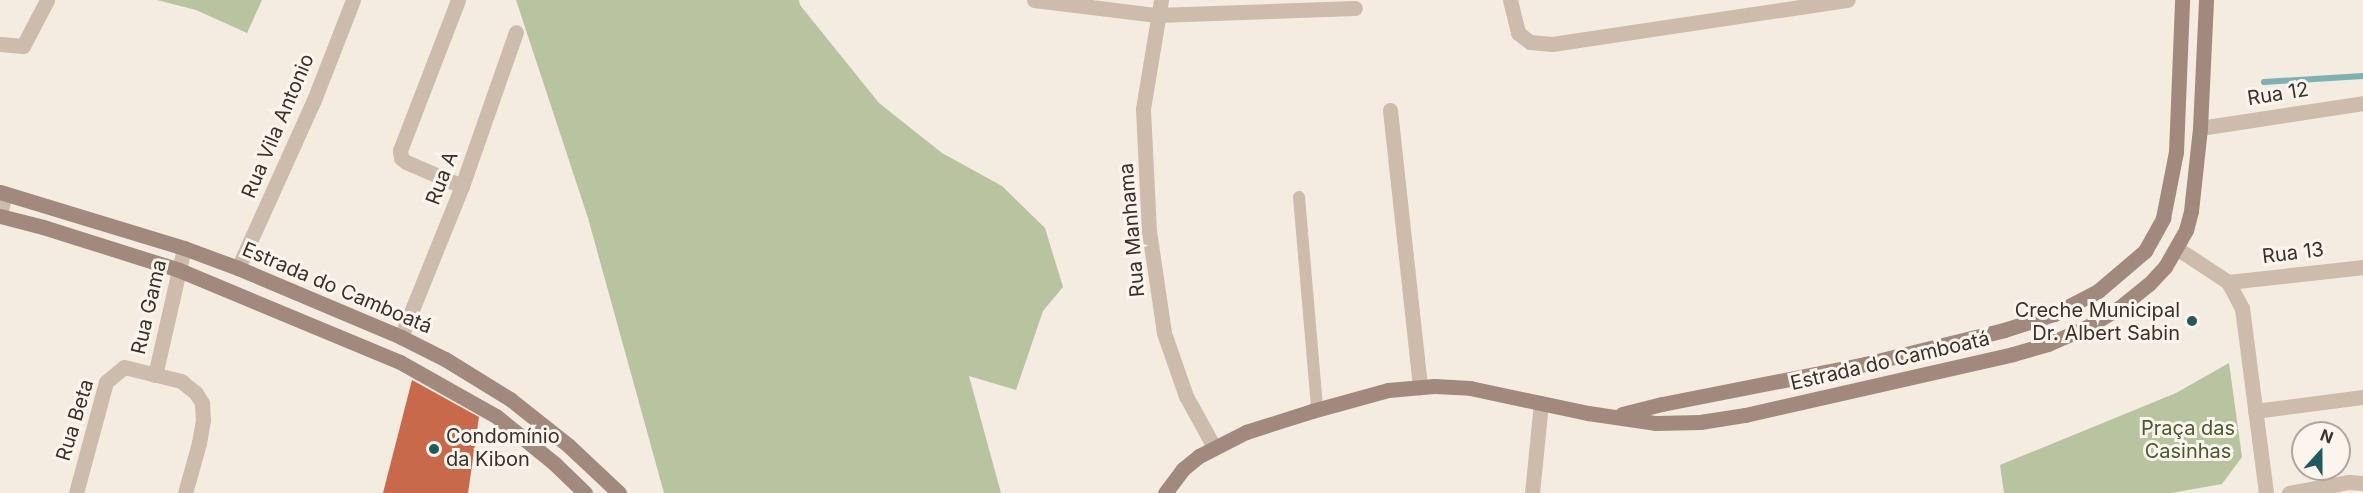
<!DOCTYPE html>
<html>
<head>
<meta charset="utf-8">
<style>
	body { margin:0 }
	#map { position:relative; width:2363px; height:493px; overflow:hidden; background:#f4ebe1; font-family:Inter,sans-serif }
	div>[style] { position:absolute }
	.green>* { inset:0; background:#b8c4a0 }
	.stream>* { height:6px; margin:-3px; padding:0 3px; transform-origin:3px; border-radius:3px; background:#7fb0b2 }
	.building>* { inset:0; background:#c8694b }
	.lane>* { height:12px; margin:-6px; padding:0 6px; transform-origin:6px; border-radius:6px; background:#cdbbac }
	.street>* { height:15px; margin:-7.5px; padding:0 7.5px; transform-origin:7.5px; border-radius:7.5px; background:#cdbbac }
	.secondary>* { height:15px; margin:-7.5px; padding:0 7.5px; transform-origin:7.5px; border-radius:7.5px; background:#a18a7d }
	.dots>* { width:16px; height:16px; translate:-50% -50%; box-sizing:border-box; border:3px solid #fbf5ee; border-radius:50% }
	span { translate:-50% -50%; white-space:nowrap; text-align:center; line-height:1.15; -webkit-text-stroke:6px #fbf5ee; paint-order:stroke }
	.street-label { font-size:20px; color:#3b302b }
	.poi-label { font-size:20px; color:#3b302b }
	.right { translate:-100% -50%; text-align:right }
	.left { translate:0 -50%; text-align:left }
	.park-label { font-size:20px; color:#4a5a2e }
	.north { position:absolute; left:2291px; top:421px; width:60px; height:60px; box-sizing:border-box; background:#fbf5ee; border:2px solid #aea6a0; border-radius:50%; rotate:21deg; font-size:16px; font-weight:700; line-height:24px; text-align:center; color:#3b302b }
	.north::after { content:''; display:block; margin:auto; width:21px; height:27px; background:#1f5a5e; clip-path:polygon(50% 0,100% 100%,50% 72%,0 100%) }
</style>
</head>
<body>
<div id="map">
	<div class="green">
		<div style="clip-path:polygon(157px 0,262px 0,247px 33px,196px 10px)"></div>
		<div style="clip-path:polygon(516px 0,799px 0,800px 5px,879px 103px,942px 153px,1002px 186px,1045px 228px,1063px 287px,1043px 311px,1016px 390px,969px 376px,1001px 493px,664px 493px,588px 218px)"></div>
		<div style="clip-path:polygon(2229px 363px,2242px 457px,2222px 484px,2171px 493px,2004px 493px,2000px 465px,2176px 393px)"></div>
	</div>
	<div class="stream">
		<div style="left:2264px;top:82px;width:99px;rotate:-3.5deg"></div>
	</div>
	<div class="building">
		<div style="clip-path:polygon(412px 380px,479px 417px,468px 493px,383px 493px)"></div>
	</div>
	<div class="lane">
		<div style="left:1299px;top:197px;width:213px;rotate:85.1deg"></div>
	</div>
	<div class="street">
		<div style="left:458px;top:0;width:161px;rotate:111.1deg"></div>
		<div style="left:400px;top:150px;width:8px;rotate:83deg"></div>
		<div style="left:401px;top:158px;width:6px;rotate:39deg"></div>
		<div style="left:406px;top:162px;width:61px;rotate:23.2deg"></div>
		<div style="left:1034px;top:0;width:124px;rotate:7deg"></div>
		<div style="left:1157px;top:15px;width:198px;rotate:-2deg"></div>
		<div style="left:1161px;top:0;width:110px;rotate:99.4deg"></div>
		<div style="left:1143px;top:109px;width:122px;rotate:87.2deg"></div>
		<div style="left:1149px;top:231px;width:103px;rotate:81.6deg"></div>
		<div style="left:1164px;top:333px;width:67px;rotate:70.8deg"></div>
		<div style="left:1186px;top:396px;width:58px;rotate:61.2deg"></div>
		<div style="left:1510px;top:0;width:34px;rotate:76deg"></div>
		<div style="left:1518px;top:33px;width:15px;rotate:37deg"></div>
		<div style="left:1530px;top:42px;width:22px;rotate:5deg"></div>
		<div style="left:1552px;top:44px;width:299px;rotate:-8.5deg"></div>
		<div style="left:0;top:44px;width:23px;rotate:5deg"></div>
		<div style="left:23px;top:46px;width:52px;rotate:-62.4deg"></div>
		<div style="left:1390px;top:110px;width:279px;rotate:83.8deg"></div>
		<div style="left:2200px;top:128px;width:165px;rotate:-8.7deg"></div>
		<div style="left:0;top:214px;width:21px;rotate:-76deg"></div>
		<div style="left:2178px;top:249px;width:60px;rotate:33.4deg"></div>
		<div style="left:2228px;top:282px;width:30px;rotate:62deg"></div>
		<div style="left:2242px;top:308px;width:187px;rotate:82.6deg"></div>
		<div style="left:238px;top:268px;width:184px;rotate:-65.7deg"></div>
		<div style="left:314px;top:100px;width:107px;rotate:-68.7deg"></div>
		<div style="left:2228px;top:282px;width:136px;rotate:-6.3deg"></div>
		<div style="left:401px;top:337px;width:163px;rotate:-68deg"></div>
		<div style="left:462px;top:186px;width:163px;rotate:-70.7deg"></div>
		<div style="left:155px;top:375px;width:130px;rotate:-77.1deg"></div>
		<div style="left:2255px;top:411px;width:109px;rotate:-7.4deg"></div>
		<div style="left:76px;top:493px;width:115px;rotate:-74.9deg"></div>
		<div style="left:106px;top:382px;width:23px;rotate:-40deg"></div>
		<div style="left:124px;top:367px;width:59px;rotate:13.8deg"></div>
		<div style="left:181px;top:381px;width:19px;rotate:39deg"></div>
		<div style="left:196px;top:393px;width:12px;rotate:59deg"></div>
		<div style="left:202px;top:403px;width:17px;rotate:87deg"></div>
		<div style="left:203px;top:420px;width:23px;rotate:100deg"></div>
		<div style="left:199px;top:443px;width:52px;rotate:105.6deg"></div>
		<div style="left:1532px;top:493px;width:90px;rotate:-84.3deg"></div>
		<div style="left:2289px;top:493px;width:61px;rotate:-10.4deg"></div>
		<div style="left:2349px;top:482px;width:14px;rotate:4deg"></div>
	</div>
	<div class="secondary">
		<div style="left:0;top:192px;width:192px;rotate:16.9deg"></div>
		<div style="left:184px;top:248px;width:58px;rotate:20.3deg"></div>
		<div style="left:238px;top:268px;width:177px;rotate:22.9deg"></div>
		<div style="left:401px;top:337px;width:49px;rotate:26.6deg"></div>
		<div style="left:445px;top:359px;width:76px;rotate:31.6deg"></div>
		<div style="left:510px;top:399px;width:75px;rotate:38.5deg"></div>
		<div style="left:569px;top:446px;width:69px;rotate:43.2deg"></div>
		<div style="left:0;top:216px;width:44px;rotate:14.3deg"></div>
		<div style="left:43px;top:227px;width:143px;rotate:17.5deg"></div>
		<div style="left:179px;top:270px;width:239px;rotate:22.6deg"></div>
		<div style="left:400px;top:362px;width:110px;rotate:29.4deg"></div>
		<div style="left:496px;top:416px;width:76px;rotate:39.1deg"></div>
		<div style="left:555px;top:464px;width:42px;rotate:44deg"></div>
		<div style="left:1622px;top:414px;width:41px;rotate:-14deg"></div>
		<div style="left:1662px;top:404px;width:207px;rotate:-11.1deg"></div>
		<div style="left:1865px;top:364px;width:143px;rotate:-13.7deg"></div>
		<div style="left:2004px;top:330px;width:52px;rotate:-17.7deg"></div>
		<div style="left:2054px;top:314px;width:50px;rotate:-27.6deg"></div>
		<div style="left:2098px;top:291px;width:62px;rotate:-40.4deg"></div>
		<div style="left:2145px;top:251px;width:38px;rotate:-61deg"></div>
		<div style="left:2163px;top:218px;width:67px;rotate:-78.9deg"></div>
		<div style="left:2176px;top:152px;width:152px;rotate:-87.7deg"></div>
		<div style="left:1165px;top:493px;width:30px;rotate:-53deg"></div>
		<div style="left:1183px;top:469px;width:21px;rotate:-39deg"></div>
		<div style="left:1199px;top:456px;width:53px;rotate:-27.1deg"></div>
		<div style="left:1246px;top:432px;width:69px;rotate:-17.7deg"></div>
		<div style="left:1312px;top:411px;width:79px;rotate:-15.4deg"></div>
		<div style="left:1388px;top:390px;width:46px;rotate:-5deg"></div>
		<div style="left:1434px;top:386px;width:36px;rotate:3deg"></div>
		<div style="left:1470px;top:388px;width:121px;rotate:12deg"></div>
		<div style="left:1588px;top:413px;width:69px;rotate:8.4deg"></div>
		<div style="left:1656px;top:423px;width:44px;rotate:-1.3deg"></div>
		<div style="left:1700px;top:422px;width:46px;rotate:-8.8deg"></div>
		<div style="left:1745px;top:415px;width:275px;rotate:-12.8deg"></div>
		<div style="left:2013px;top:354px;width:36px;rotate:-16deg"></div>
		<div style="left:2048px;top:344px;width:43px;rotate:-23.6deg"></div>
		<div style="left:2087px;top:327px;width:37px;rotate:-31deg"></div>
		<div style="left:2119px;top:308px;width:38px;rotate:-39deg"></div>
		<div style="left:2149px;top:284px;width:23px;rotate:-47deg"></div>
		<div style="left:2165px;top:267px;width:43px;rotate:-60.4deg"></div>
		<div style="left:2186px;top:230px;width:20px;rotate:-75deg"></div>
		<div style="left:2191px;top:211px;width:83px;rotate:-83.8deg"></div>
		<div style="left:2200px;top:128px;width:128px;rotate:-87.3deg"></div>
	</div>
	<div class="dots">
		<div style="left:2192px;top:321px;background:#1f5a5e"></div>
		<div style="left:434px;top:449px;background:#1f5a5e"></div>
	</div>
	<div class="street-label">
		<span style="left:2278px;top:94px;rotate:-9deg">Rua 12</span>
		<span style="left:278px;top:126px;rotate:-67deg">Rua Vila Antonio</span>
		<span style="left:442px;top:178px;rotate:-69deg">Rua A</span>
		<span style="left:1132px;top:230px;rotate:-95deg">Rua Manhama</span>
		<span style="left:2293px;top:253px;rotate:-7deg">Rua 13</span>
		<span style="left:337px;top:288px;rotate:23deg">Estrada do Camboatá</span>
		<span style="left:149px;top:307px;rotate:-77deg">Rua Gama</span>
		<span style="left:1890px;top:361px;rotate:-13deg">Estrada do Camboatá</span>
		<span style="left:75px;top:420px;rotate:-73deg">Rua Beta</span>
	</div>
	<div class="poi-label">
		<span class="right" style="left:2180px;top:322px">Creche Municipal<br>Dr. Albert Sabin</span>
		<span class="left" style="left:446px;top:448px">Condomínio<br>da Kibon</span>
	</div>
	<div class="park-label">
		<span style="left:2188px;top:440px">Praça das<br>Casinhas</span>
	</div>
	<div class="north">N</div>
</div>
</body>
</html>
